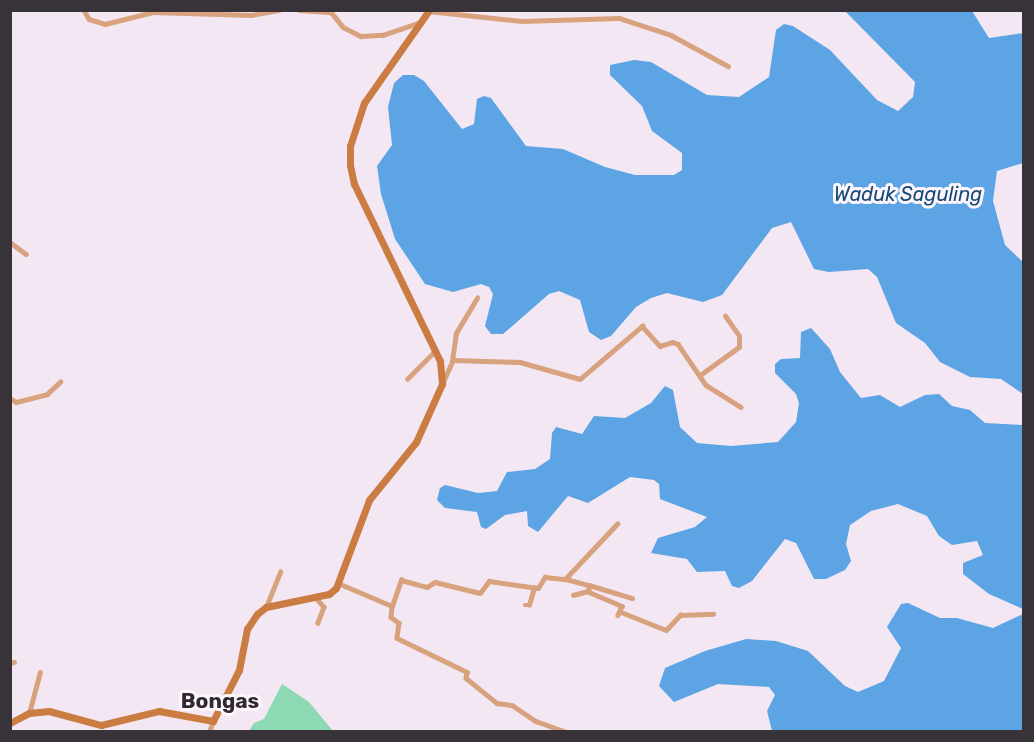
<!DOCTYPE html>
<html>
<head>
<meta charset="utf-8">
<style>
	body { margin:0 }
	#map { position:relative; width:1034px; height:742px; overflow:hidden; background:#f3e7f3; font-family:Rubik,sans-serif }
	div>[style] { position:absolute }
	.green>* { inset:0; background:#8cd9b4 }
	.water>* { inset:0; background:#5da4e5 }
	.street>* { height:4.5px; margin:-2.25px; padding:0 2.25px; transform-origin:2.25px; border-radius:2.25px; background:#d8a27e }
	.secondary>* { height:7px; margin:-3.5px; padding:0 3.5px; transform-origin:3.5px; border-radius:3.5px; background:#ca7c42 }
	span { translate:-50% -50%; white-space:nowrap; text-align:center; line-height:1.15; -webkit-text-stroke:6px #fdf6fd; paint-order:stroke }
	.water-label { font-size:20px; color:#174b75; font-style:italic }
	.quarter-label { font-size:21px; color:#312831; font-weight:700 }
	.frame { position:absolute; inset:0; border:12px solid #383338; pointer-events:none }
</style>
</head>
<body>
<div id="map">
	<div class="green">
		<div style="clip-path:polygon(282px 684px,309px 702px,333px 731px,249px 731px,254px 723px,264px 719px)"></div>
	</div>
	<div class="water">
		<div style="clip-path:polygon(845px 11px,972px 11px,989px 38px,1023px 33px,1023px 163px,997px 171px,993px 201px,1005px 245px,1023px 262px,1023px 394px,1001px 379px,970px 377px,940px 362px,925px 343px,896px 323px,877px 277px,868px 269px,829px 272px,814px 269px,791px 222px,772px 228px,722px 295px,703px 302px,667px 293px,651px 298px,636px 307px,611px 336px,601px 340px,589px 332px,580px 300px,559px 291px,549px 294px,503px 334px,491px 334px,485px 326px,493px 294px,489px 287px,481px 284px,453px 292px,425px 284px,395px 239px,381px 194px,377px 166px,392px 145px,388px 107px,394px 83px,403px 75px,414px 75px,424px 81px,462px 129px,474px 124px,477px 99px,484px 96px,491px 98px,526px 146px,563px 149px,605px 167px,635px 175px,674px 175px,682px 170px,682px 153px,652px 131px,642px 106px,610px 75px,610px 65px,634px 60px,651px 62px,707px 95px,739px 97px,769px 77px,776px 30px,784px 24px,793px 26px,830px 50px,877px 100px,898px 111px,913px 97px,915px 82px)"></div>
		<div style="clip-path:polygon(811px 328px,830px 349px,840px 372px,861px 398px,880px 395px,900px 407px,925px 395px,939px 394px,952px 406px,970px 410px,985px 423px,1023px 425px,1023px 609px,989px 594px,963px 574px,963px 563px,983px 555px,977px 541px,952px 545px,939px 536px,927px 516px,898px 504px,871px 511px,850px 525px,846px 544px,851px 561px,845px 570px,826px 579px,814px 579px,796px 543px,785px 539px,752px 581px,739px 588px,732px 586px,725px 571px,697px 572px,687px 559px,651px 553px,658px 538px,695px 527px,707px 517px,660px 499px,659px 484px,654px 480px,630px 477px,588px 503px,568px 496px,538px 532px,528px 526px,527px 511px,505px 515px,486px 529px,481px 527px,477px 512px,445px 508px,437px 500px,440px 488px,445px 485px,478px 493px,497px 491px,507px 472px,535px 469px,550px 459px,552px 433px,556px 427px,582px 434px,594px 416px,625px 418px,651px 403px,665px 386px,673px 390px,680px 427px,697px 443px,731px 446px,778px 442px,796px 422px,799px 403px,796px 394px,775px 373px,775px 364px,781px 359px,800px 358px,801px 332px)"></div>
		<div style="clip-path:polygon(908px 603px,940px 618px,957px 618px,993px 628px,1023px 614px,1023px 730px,772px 731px,767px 711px,775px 695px,769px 687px,718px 684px,674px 702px,659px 686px,665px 668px,705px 651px,746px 639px,776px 641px,808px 651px,845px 686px,858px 692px,884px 681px,901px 648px,887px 627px,901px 604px)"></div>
	</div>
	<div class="street">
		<div style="left:84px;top:10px;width:10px;rotate:61deg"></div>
		<div style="left:89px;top:19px;width:17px;rotate:17deg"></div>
		<div style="left:105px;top:24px;width:49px;rotate:-14deg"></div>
		<div style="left:153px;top:12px;width:98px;rotate:1.8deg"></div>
		<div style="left:251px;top:15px;width:28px;rotate:-10deg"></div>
		<div style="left:299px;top:10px;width:32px;rotate:4deg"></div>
		<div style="left:331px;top:12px;width:19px;rotate:51deg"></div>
		<div style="left:343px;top:27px;width:20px;rotate:27deg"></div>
		<div style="left:361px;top:36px;width:22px;rotate:-3deg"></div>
		<div style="left:383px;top:35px;width:40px;rotate:-18.9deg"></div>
		<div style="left:428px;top:11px;width:94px;rotate:6.1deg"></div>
		<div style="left:521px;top:21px;width:98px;rotate:-1.8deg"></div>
		<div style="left:619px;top:18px;width:55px;rotate:18.1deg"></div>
		<div style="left:671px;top:35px;width:65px;rotate:28.5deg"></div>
		<div style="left:10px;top:242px;width:20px;rotate:37deg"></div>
		<div style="left:452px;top:361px;width:28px;rotate:-82deg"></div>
		<div style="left:456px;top:333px;width:41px;rotate:-59deg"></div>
		<div style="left:700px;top:375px;width:48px;rotate:-35.7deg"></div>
		<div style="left:739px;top:347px;width:11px;rotate:-90deg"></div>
		<div style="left:739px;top:336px;width:24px;rotate:-125deg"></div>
		<div style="left:407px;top:379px;width:40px;rotate:-45deg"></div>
		<div style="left:443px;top:382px;width:24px;rotate:-66deg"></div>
		<div style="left:453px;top:360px;width:67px;rotate:1.7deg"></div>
		<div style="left:520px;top:362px;width:62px;rotate:15.8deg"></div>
		<div style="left:580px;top:379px;width:82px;rotate:-40.5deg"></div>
		<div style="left:642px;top:326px;width:27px;rotate:48deg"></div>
		<div style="left:660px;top:346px;width:13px;rotate:-18deg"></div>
		<div style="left:672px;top:342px;width:6px;rotate:18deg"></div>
		<div style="left:678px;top:344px;width:50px;rotate:55.7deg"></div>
		<div style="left:706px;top:385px;width:41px;rotate:32.2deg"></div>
		<div style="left:10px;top:398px;width:7px;rotate:34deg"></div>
		<div style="left:16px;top:402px;width:32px;rotate:-14deg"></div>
		<div style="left:47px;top:394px;width:18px;rotate:-43deg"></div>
		<div style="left:566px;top:579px;width:24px;rotate:15deg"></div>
		<div style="left:589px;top:585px;width:7px;rotate:90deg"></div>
		<div style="left:589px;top:592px;width:36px;rotate:23deg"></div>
		<div style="left:622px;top:606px;width:10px;rotate:114deg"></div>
		<div style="left:338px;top:583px;width:59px;rotate:23.1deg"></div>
		<div style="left:392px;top:606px;width:28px;rotate:-71deg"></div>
		<div style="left:401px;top:580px;width:27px;rotate:15deg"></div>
		<div style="left:427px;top:587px;width:9px;rotate:-32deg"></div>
		<div style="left:435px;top:582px;width:46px;rotate:13.7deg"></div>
		<div style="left:480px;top:593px;width:15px;rotate:-53deg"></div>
		<div style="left:489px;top:581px;width:49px;rotate:8.1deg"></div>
		<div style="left:538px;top:588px;width:13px;rotate:-58deg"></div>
		<div style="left:545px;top:577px;width:20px;rotate:6deg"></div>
		<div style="left:565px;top:579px;width:76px;rotate:-46.6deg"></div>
		<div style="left:589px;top:585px;width:45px;rotate:16.8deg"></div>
		<div style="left:573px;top:595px;width:16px;rotate:-15deg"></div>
		<div style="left:316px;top:598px;width:12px;rotate:48deg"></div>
		<div style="left:324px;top:607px;width:17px;rotate:111deg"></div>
		<div style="left:525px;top:605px;width:4px"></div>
		<div style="left:529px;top:605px;width:18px;rotate:-74deg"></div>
		<div style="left:392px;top:606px;width:11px;rotate:95deg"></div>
		<div style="left:391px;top:617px;width:10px;rotate:37deg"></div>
		<div style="left:399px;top:623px;width:15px;rotate:98deg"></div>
		<div style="left:397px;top:638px;width:78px;rotate:25.9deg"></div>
		<div style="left:467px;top:672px;width:6px;rotate:99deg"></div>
		<div style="left:466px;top:678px;width:40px;rotate:39deg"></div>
		<div style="left:497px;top:703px;width:15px;rotate:8deg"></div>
		<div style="left:512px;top:705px;width:29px;rotate:34deg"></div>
		<div style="left:536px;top:721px;width:32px;rotate:20deg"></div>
		<div style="left:266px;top:607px;width:38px;rotate:-68deg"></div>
		<div style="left:621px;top:612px;width:48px;rotate:21.8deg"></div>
		<div style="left:666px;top:630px;width:21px;rotate:-47deg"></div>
		<div style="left:680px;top:615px;width:33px;rotate:-2deg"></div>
		<div style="left:10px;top:663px;width:4px;rotate:-14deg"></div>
		<div style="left:29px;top:713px;width:42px;rotate:-75deg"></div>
		<div style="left:209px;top:732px;width:12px;rotate:-70deg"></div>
	</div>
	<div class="secondary">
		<div style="left:10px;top:723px;width:21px;rotate:-28deg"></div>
		<div style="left:29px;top:713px;width:20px;rotate:-6deg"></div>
		<div style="left:49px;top:711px;width:54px;rotate:15.1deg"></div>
		<div style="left:101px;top:725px;width:60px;rotate:-13.6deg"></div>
		<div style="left:159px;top:711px;width:55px;rotate:10.5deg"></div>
		<div style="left:213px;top:721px;width:57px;rotate:-63deg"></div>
		<div style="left:239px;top:670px;width:42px;rotate:-79deg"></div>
		<div style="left:247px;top:629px;width:18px;rotate:-56deg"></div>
		<div style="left:257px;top:614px;width:11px;rotate:-38deg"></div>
		<div style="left:266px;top:607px;width:64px;rotate:-11.7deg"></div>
		<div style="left:329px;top:594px;width:9px;rotate:-41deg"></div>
		<div style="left:336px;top:588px;width:94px;rotate:-69.4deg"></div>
		<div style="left:369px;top:500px;width:75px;rotate:-51deg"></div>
		<div style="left:416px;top:442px;width:64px;rotate:-65.9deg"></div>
		<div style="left:442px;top:384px;width:23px;rotate:-95deg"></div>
		<div style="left:440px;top:361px;width:197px;rotate:-115.9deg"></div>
		<div style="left:354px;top:184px;width:19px;rotate:-102deg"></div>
		<div style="left:350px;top:165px;width:19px;rotate:-90deg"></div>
		<div style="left:350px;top:146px;width:45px;rotate:-72deg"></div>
		<div style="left:364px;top:103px;width:113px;rotate:-55deg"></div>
	</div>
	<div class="water-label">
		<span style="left:908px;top:194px">Waduk Saguling</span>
	</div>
	<div class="quarter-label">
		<span style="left:220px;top:701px">Bongas</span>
	</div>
	<div class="frame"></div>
</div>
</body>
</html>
